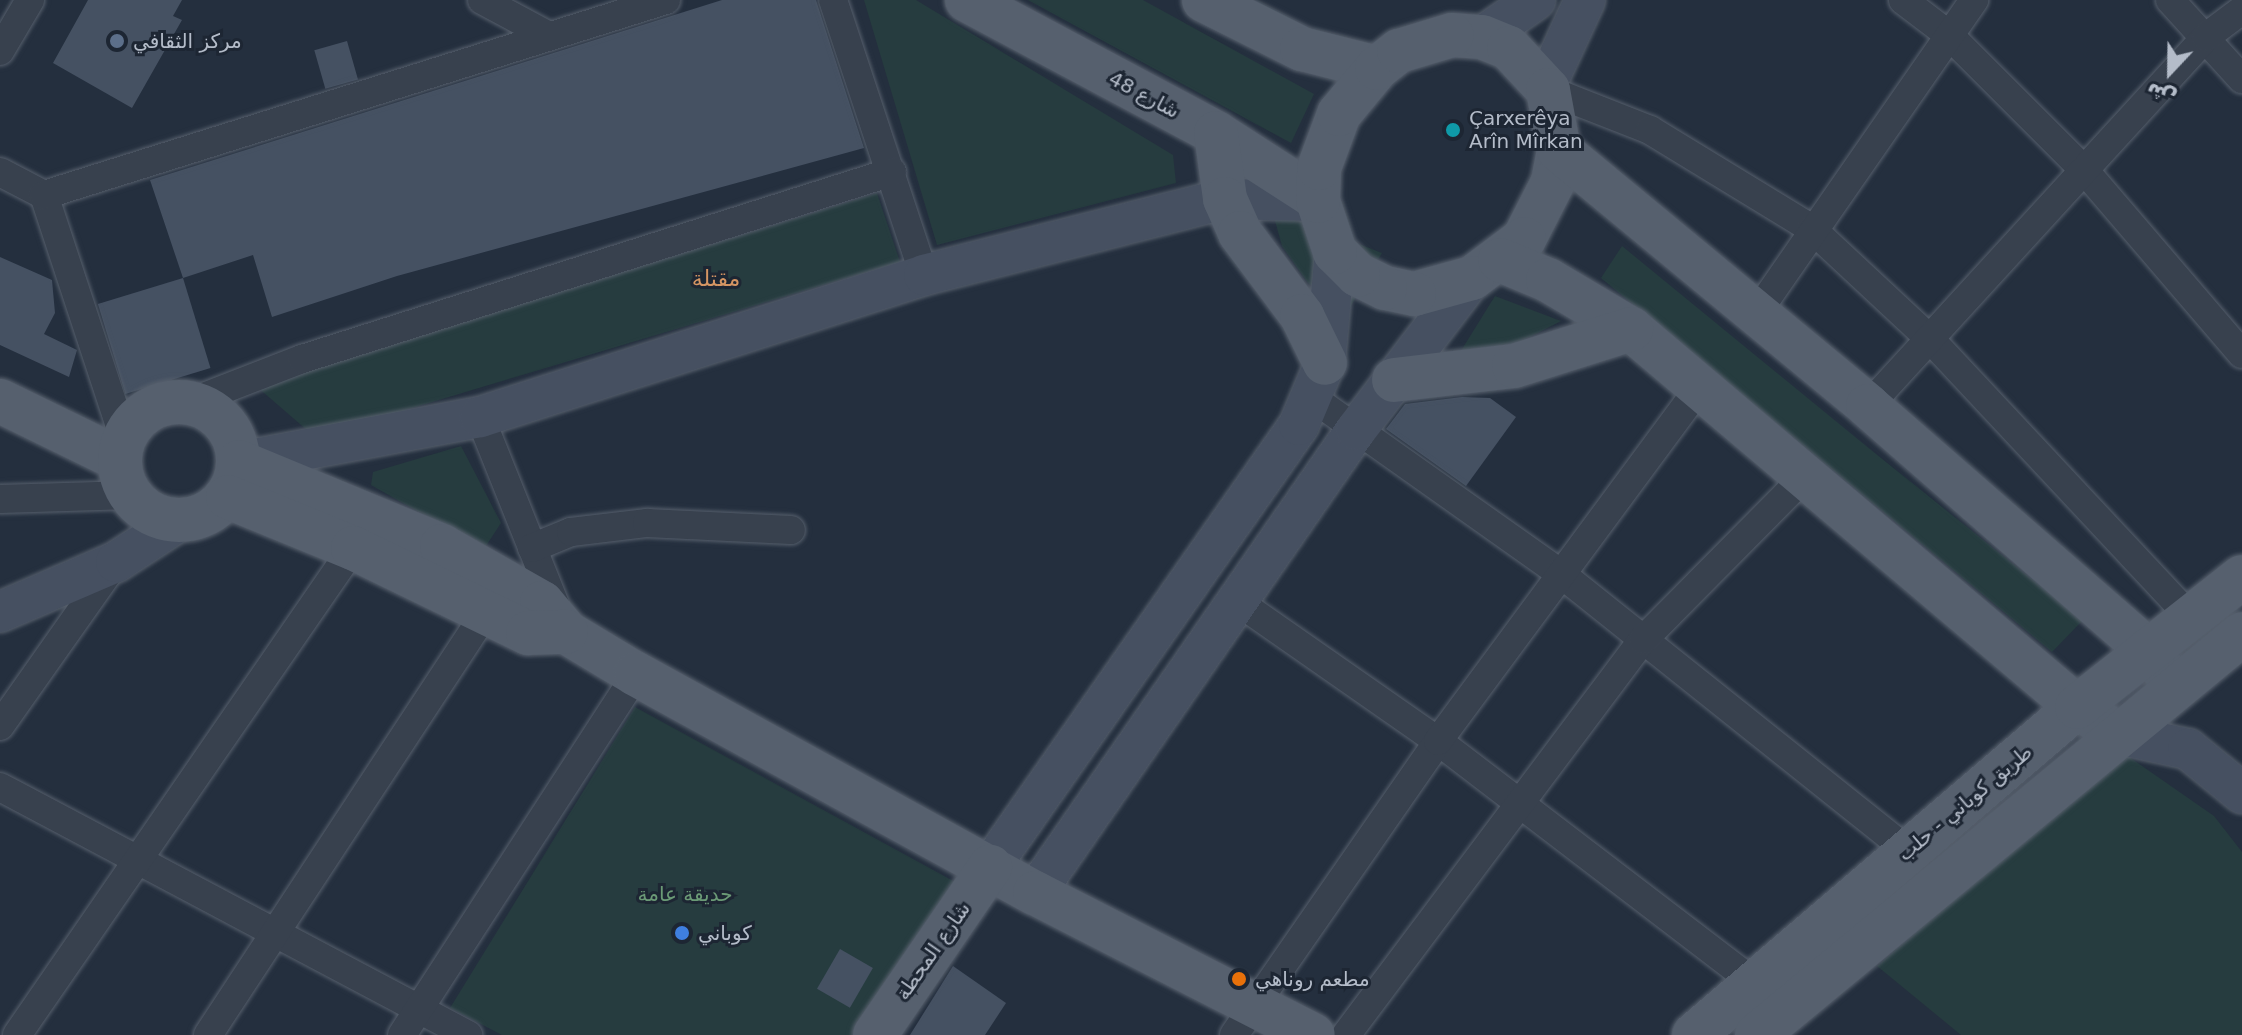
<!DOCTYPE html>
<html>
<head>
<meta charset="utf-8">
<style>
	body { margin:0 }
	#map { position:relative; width:2242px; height:1035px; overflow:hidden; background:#242f3e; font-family:"DejaVu Sans","Noto Sans Arabic",sans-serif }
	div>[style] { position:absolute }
	.green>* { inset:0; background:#263c3f }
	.building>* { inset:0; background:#455162; transform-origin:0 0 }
	.roads { filter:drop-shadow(0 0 2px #565f6c) drop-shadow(0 0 2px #565f6c) }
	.street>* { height:28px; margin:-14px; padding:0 14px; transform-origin:14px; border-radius:14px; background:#38414e }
	.secondary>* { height:40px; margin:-20px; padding:0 20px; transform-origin:20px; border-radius:20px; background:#465061 }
	.primary>* { height:44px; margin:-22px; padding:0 22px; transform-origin:22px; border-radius:22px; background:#56606e }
	.primary>.ring { margin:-22px; padding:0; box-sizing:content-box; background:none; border:44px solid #56606e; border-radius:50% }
	.dots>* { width:22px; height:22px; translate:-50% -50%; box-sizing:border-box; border:4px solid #1d2633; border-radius:50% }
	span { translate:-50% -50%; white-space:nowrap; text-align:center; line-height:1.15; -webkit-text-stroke:6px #1d2633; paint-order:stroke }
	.poi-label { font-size:20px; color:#b4bcc9 }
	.left { translate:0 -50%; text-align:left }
	.street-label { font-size:20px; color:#b4bcc9 }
	.park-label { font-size:20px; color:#6b9a76 }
	.neighbourhood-label { font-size:22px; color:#d59563 }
	.north { position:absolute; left:2130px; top:32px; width:80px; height:80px; -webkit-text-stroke:6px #1d2633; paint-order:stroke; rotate:202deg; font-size:22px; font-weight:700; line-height:32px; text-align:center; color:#b4bcc9 }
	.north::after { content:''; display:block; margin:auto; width:28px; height:36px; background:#b4bcc9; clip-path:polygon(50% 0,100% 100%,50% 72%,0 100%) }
</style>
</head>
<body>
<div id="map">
	<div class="green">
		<div style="clip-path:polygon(864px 0,916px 0,1173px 155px,1176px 183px,937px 245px)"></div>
		<div style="clip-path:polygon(1028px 0,1143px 0,1314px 94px,1291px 143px)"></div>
		<div style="clip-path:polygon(877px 193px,900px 262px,315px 437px,256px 386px)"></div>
		<div style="clip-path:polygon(1272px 210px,1382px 253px,1348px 311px,1308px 283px,1282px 246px)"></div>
		<div style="clip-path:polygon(1622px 246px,1876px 454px,2083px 620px,2052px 652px,1601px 278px)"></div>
		<div style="clip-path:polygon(1495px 296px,1561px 321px,1516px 344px,1459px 354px)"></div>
		<div style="clip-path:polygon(461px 446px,501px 523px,484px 549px,371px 485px,373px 472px)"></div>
		<div style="clip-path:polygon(635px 707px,955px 882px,852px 1035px,502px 1035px,450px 1008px)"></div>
		<div style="clip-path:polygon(2122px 752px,2214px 816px,2242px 852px,2242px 1035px,1961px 1035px,1877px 966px)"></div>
	</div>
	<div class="building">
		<div style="clip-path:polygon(88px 0,182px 0,173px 16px,182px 20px,132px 108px,53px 63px)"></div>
		<div style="clip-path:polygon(722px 0,816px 0,864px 148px,397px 276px,272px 317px,253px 255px,183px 278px,150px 180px)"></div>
		<div style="left:347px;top:41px;width:40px;height:34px;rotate:74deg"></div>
		<div style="clip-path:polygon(0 257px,52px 280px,55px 313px,44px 334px,77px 350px,69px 377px,0 345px)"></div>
		<div style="left:183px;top:278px;width:94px;height:89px;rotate:73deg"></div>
		<div style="clip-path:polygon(1462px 397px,1490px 398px,1516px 417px,1466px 486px,1386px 429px,1405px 404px)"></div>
		<div style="left:840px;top:949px;width:38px;height:46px;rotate:30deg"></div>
		<div style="clip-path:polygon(953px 966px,1006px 1003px,985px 1035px,910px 1035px)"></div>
	</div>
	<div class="roads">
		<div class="street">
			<div style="left:482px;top:0;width:76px;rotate:28.2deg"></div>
			<div style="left:833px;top:0;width:290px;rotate:71.7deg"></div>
			<div style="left:1903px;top:0;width:58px;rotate:37.3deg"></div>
			<div style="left:1949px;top:35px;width:192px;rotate:45deg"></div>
			<div style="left:2085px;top:171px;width:241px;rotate:49.4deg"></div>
			<div style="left:2170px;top:0;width:107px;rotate:47.7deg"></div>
			<div style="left:0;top:51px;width:59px;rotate:-59.5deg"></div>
			<div style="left:1548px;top:90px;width:110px;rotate:21.4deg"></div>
			<div style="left:1650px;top:130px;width:190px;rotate:31.4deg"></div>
			<div style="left:1812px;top:229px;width:163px;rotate:43deg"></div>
			<div style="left:1931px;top:340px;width:379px;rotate:46.9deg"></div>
			<div style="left:0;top:172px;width:50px;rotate:27.6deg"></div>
			<div style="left:44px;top:195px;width:257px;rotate:71.8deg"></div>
			<div style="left:44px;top:195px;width:652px;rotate:-17.41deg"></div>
			<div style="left:1758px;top:311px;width:379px;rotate:-55.2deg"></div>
			<div style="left:1314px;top:399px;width:301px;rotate:35.3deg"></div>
			<div style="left:1560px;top:573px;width:445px;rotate:38.6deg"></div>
			<div style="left:191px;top:402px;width:119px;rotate:-21.2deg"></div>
			<div style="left:302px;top:359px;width:619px;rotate:-17.59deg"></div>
			<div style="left:1868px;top:406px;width:500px;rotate:-47.51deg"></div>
			<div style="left:2206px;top:37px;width:45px;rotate:-36.9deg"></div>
			<div style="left:480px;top:417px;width:210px;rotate:68.2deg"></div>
			<div style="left:0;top:499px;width:131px;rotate:-1.7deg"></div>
			<div style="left:532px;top:548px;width:42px;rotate:-22.3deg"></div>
			<div style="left:571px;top:532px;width:77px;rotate:-6.8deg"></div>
			<div style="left:647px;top:523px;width:144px;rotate:2.8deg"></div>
			<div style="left:1237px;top:601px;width:245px;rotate:34.9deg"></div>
			<div style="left:1438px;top:741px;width:398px;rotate:37.4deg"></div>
			<div style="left:0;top:726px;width:199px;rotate:-54.8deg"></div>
			<div style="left:0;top:787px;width:530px;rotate:27.92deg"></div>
			<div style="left:17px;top:1035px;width:592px;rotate:-55.4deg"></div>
			<div style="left:208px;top:1035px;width:503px;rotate:-56.69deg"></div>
			<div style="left:402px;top:1035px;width:430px;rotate:-57deg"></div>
			<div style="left:1234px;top:1035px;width:358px;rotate:-55.2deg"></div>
			<div style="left:1438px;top:741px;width:442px;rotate:-53.5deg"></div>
			<div style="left:1346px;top:1035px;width:494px;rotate:-53.1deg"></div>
			<div style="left:1643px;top:640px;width:232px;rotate:-45.3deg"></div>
		</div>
		<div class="secondary">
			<div style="left:1482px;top:37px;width:65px;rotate:-34.9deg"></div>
			<div style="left:1545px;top:87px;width:96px;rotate:-65.3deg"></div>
			<div style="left:239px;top:462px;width:245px;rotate:-10.6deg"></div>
			<div style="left:480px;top:417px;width:466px;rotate:-17.7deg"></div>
			<div style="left:924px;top:275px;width:310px;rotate:-14.2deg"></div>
			<div style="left:1225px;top:199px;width:93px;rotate:1.2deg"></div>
			<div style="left:0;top:612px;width:126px;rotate:-23.3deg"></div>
			<div style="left:116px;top:562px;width:75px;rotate:-33.1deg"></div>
			<div style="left:2118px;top:734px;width:72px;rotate:12.1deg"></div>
			<div style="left:2188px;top:749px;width:70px;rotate:39.2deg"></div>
			<div style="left:990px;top:867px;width:539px;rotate:-55.04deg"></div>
			<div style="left:1299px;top:425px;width:67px;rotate:-67.2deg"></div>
			<div style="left:1325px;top:363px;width:111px;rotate:-84.9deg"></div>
			<div style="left:1035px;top:893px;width:563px;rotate:-55.27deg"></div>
			<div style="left:1356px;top:430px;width:191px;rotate:-52.7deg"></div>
		</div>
		<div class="primary">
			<div style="left:967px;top:0;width:282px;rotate:28.1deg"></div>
			<div style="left:1216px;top:133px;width:120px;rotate:32.8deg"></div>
			<div style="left:1204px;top:0;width:110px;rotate:26.6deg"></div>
			<div style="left:1302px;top:49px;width:77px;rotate:14.2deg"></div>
			<div style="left:1452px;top:35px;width:30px;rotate:4deg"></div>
			<div style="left:1482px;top:37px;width:29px;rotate:22deg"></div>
			<div style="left:1509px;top:48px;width:57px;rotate:47.1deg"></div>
			<div style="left:1548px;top:90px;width:61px;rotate:79.6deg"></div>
			<div style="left:1559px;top:150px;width:33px;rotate:101deg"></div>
			<div style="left:1553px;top:182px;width:64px;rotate:117deg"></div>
			<div style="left:1524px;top:239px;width:65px;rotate:143.1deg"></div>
			<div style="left:1472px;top:278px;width:60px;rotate:164.6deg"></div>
			<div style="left:1414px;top:294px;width:30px;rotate:-168deg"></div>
			<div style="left:1385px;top:288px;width:30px;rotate:-154deg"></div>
			<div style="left:1358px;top:275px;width:33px;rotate:-135deg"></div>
			<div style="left:1335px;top:252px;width:54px;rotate:-108.4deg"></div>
			<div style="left:1318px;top:201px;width:33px;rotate:-88deg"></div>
			<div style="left:1319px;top:168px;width:58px;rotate:-69.7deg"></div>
			<div style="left:1339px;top:114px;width:60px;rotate:-50.4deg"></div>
			<div style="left:1377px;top:68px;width:28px;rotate:-38deg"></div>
			<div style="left:1399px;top:51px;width:55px;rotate:-16.8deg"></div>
			<div style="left:1216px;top:133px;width:67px;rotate:82.2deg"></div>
			<div style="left:1225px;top:199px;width:37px;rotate:66deg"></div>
			<div style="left:1240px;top:233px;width:104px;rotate:53.2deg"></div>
			<div style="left:1302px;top:316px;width:52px;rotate:63.9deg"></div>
			<div style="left:1559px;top:150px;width:401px;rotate:39.6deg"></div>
			<div style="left:1868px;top:406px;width:371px;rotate:41.1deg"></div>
			<div style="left:2148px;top:650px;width:46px;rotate:52.1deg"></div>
			<div style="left:1500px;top:260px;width:52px;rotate:22.6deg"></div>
			<div style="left:1548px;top:280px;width:96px;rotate:30.6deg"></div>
			<div style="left:1631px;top:329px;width:585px;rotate:40.28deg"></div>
			<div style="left:2077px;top:707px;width:49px;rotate:33.4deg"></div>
			<div style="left:1394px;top:380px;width:121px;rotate:-6.7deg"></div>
			<div style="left:1514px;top:366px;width:123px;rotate:-17.5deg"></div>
			<div style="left:0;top:401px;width:132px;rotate:26deg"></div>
			<div class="ring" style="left:120px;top:402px;width:74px;height:74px"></div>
			<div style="left:239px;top:462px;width:220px;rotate:22.5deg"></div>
			<div style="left:442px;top:546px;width:115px;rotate:29.7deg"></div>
			<div style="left:542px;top:603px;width:38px;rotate:50deg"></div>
			<div style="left:566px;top:632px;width:82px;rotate:31deg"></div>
			<div style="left:636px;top:674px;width:455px;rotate:28.8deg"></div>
			<div style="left:1035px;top:893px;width:312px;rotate:27.1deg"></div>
			<div style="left:228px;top:497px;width:135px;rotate:22.2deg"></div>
			<div style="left:353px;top:548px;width:195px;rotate:25.9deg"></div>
			<div style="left:528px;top:633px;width:38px;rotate:-2deg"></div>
			<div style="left:875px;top:1035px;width:204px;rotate:-55.6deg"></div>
			<div style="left:1694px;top:1035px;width:504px;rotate:-40.58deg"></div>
			<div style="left:2077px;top:707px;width:210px;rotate:-38.2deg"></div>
			<div style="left:1757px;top:1035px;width:629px;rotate:-39.58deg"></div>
		</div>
	</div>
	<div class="dots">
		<div style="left:117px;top:41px;background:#5c6f8a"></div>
		<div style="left:1453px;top:130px;background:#0f9aa8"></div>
		<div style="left:682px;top:933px;background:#3f7fe0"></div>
		<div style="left:1239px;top:979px;background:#e8710a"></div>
	</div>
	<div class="poi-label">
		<span class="left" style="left:133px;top:41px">مركز الثقافي</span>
		<span class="left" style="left:1469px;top:130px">Çarxerêya<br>Arîn Mîrkan</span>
		<span class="left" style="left:698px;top:933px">كوباني</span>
		<span class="left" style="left:1255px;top:979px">مطعم روناهي</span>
	</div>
	<div class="street-label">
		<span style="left:1144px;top:95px;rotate:28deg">48 شارع</span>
		<span style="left:1965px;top:803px;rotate:-40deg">طريق كوباني - حلب</span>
		<span style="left:933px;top:951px;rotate:-55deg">شارع المحطة</span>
	</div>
	<div class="park-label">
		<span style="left:685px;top:894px">حديقة عامة</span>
	</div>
	<div class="neighbourhood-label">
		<span style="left:716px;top:279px">مقتلة</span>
	</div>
	<div class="north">ش</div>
</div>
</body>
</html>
